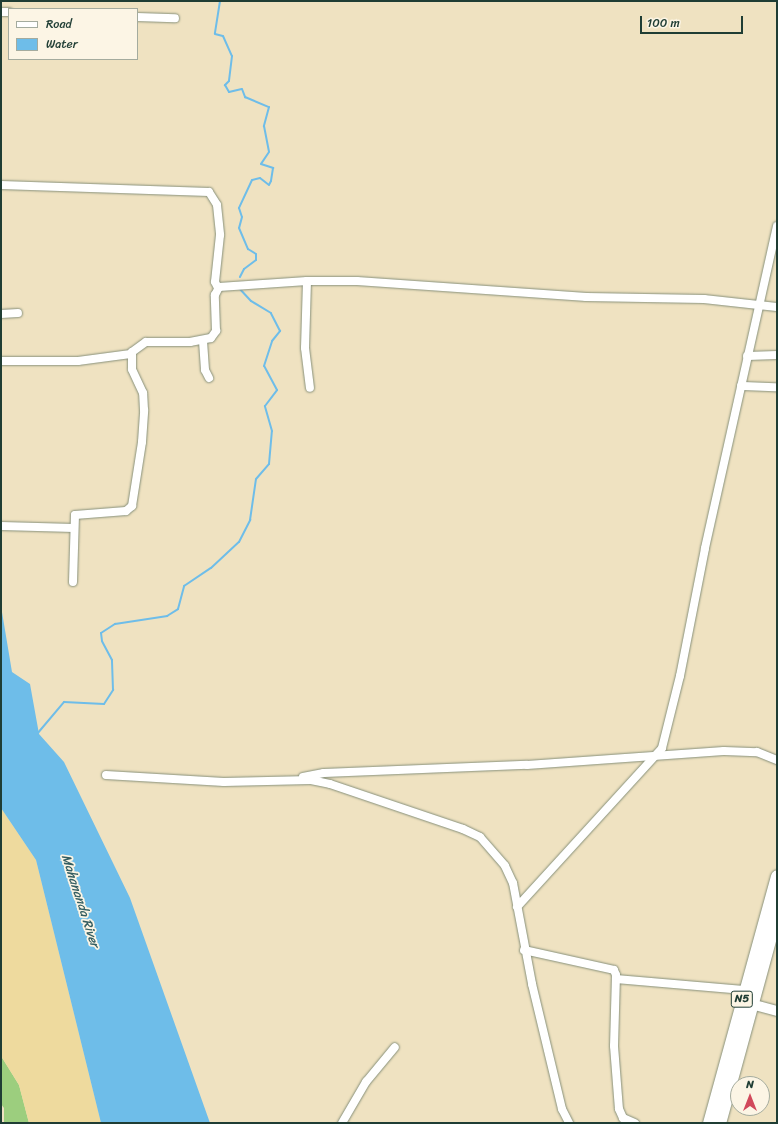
<!DOCTYPE html>
<html>
<head>
<meta charset="utf-8">
<style>
	body { margin:0 }
	#map { position:relative; width:778px; height:1124px; overflow:hidden; background:#efe2c1; font-family:Sriracha,sans-serif }
	div>[style] { position:absolute }
	.green>* { inset:0; background:#9cce7e }
	.sand>* { inset:0; background:#eeda9e }
	.water>* { inset:0; background:#6ebde9 }
	.stream>* { height:2px; margin:-1px; padding:0 1px; transform-origin:1px; border-radius:1px; background:#6ebde9 }
	.roads { filter:drop-shadow(0 0 1px #87907a) drop-shadow(0 0 1px #87907a) }
	.minor>* { height:8px; margin:-4px; padding:0 4px; transform-origin:4px; border-radius:4px; background:#fff }
	.tertiary>* { height:10px; margin:-5px; padding:0 5px; transform-origin:5px; border-radius:5px; background:#fff }
	.trunk>* { height:13px; margin:-6.5px; padding:0 6.5px; transform-origin:6.5px; border-radius:6.5px; background:#fff }
	span { translate:-50% -50%; white-space:nowrap; text-align:center; line-height:1.15; -webkit-text-stroke:3.5px #fcf5e5; paint-order:stroke }
	.shield-label span { padding:1px 3px; background:#fcf5e5; border:1px solid; border-radius:3px; -webkit-text-stroke-width:0 }
	.shield-label { font-size:11px; color:#1f3d34; font-weight:700 }
	.water-label { font-size:13px; color:#335d61; font-style:italic }
	.frame { position:absolute; inset:0; border:2px solid #1f3d34; pointer-events:none }
	.legend { position:absolute; left:8px; top:8px; width:130px; height:52px; box-sizing:border-box; background:#fcf5e5; border:1px solid #a4ab9e; margin:0; padding:5px 7px; list-style:none; font-size:12px; color:#1f3d34 }
	.legend li { display:flex; align-items:center; gap:8px; height:20px }
	.legend b { width:20px; border:1px solid #a4ab9e }
	.north { position:absolute; left:730px; top:1076px; width:40px; height:40px; box-sizing:border-box; background:#fcf5e5; border:1px solid #a4ab9e; border-radius:50%; rotate:0deg; font-size:11px; font-weight:700; line-height:16px; text-align:center; color:#1f3d34 }
	.north::after { content:''; display:block; margin:auto; width:14px; height:18px; background:#d1495b; clip-path:polygon(50% 0,100% 100%,50% 72%,0 100%) }
	.scale { position:absolute; left:640px; top:16px; width:103px; height:18px; box-sizing:border-box; border:2px solid #1f3d34; border-top:0; padding-left:5px; font-size:12px; line-height:14px; white-space:nowrap; color:#1f3d34; -webkit-text-stroke:3px #fcf5e5; paint-order:stroke }
</style>
</head>
<body>
<div id="map">
	<div class="green">
		<div style="clip-path:polygon(1px 1056px,19px 1085px,29px 1123px,4px 1123px,4px 1108px,1px 1104px)"></div>
	</div>
	<div class="sand">
		<div style="clip-path:polygon(1px 808px,36px 860px,101px 1123px,29px 1123px,19px 1085px,1px 1056px)"></div>
	</div>
	<div class="water">
		<div style="clip-path:polygon(1px 606px,12px 672px,30px 684px,39px 734px,64px 762px,130px 898px,210px 1123px,101px 1123px,36px 860px,1px 808px)"></div>
	</div>
	<div class="stream">
		<div style="left:220px;top:1px;width:33px;rotate:99deg"></div>
		<div style="left:215px;top:34px;width:8px;rotate:14deg"></div>
		<div style="left:223px;top:36px;width:22px;rotate:66deg"></div>
		<div style="left:232px;top:56px;width:25px;rotate:97deg"></div>
		<div style="left:229px;top:81px;width:6px;rotate:135deg"></div>
		<div style="left:225px;top:85px;width:8px;rotate:60deg"></div>
		<div style="left:229px;top:92px;width:13px;rotate:-13deg"></div>
		<div style="left:242px;top:89px;width:9px;rotate:69deg"></div>
		<div style="left:245px;top:97px;width:26px;rotate:23deg"></div>
		<div style="left:269px;top:107px;width:20px;rotate:105deg"></div>
		<div style="left:264px;top:126px;width:26px;rotate:79deg"></div>
		<div style="left:269px;top:152px;width:14px;rotate:124deg"></div>
		<div style="left:261px;top:164px;width:13px;rotate:18deg"></div>
		<div style="left:273px;top:168px;width:13px;rotate:99deg"></div>
		<div style="left:271px;top:181px;width:4px;rotate:117deg"></div>
		<div style="left:269px;top:185px;width:11px;rotate:-142deg"></div>
		<div style="left:260px;top:178px;width:8px;rotate:166deg"></div>
		<div style="left:252px;top:180px;width:31px;rotate:115deg"></div>
		<div style="left:239px;top:208px;width:9px;rotate:72deg"></div>
		<div style="left:242px;top:217px;width:11px;rotate:105deg"></div>
		<div style="left:239px;top:228px;width:23px;rotate:67deg"></div>
		<div style="left:248px;top:249px;width:9px;rotate:32deg"></div>
		<div style="left:256px;top:254px;width:6px;rotate:90deg"></div>
		<div style="left:256px;top:260px;width:15px;rotate:143deg"></div>
		<div style="left:244px;top:269px;width:9px;rotate:117deg"></div>
		<div style="left:37px;top:734px;width:42px;rotate:-49.8deg"></div>
		<div style="left:64px;top:702px;width:40px;rotate:2.9deg"></div>
		<div style="left:104px;top:704px;width:17px;rotate:-57deg"></div>
		<div style="left:113px;top:690px;width:30px;rotate:-92deg"></div>
		<div style="left:112px;top:660px;width:21px;rotate:-118deg"></div>
		<div style="left:102px;top:641px;width:8px;rotate:-97deg"></div>
		<div style="left:101px;top:633px;width:17px;rotate:-33deg"></div>
		<div style="left:115px;top:624px;width:53px;rotate:-8.7deg"></div>
		<div style="left:167px;top:616px;width:13px;rotate:-32deg"></div>
		<div style="left:178px;top:609px;width:24px;rotate:-75deg"></div>
		<div style="left:184px;top:586px;width:32px;rotate:-34deg"></div>
		<div style="left:211px;top:568px;width:38px;rotate:-43deg"></div>
		<div style="left:239px;top:542px;width:25px;rotate:-63deg"></div>
		<div style="left:250px;top:520px;width:41px;rotate:-81.7deg"></div>
		<div style="left:256px;top:479px;width:20px;rotate:-49deg"></div>
		<div style="left:269px;top:464px;width:33px;rotate:-85deg"></div>
		<div style="left:272px;top:431px;width:26px;rotate:-106deg"></div>
		<div style="left:265px;top:406px;width:20px;rotate:-53deg"></div>
		<div style="left:277px;top:390px;width:27px;rotate:-118deg"></div>
		<div style="left:264px;top:366px;width:26px;rotate:-72deg"></div>
		<div style="left:272px;top:341px;width:13px;rotate:-51deg"></div>
		<div style="left:280px;top:331px;width:20px;rotate:-117deg"></div>
		<div style="left:271px;top:313px;width:23px;rotate:-149deg"></div>
		<div style="left:251px;top:301px;width:16px;rotate:-133deg"></div>
	</div>
	<div class="roads">
		<div class="minor">
			<div style="left:1px;top:12px;width:8px"></div>
			<div style="left:137px;top:17px;width:38px;rotate:2deg"></div>
			<div style="left:1px;top:185px;width:208px;rotate:1.9deg"></div>
			<div style="left:209px;top:192px;width:15px;rotate:58deg"></div>
			<div style="left:217px;top:205px;width:30px;rotate:84deg"></div>
			<div style="left:220px;top:235px;width:47px;rotate:96.1deg"></div>
			<div style="left:215px;top:282px;width:7px;rotate:63deg"></div>
			<div style="left:307px;top:281px;width:67px;rotate:91.7deg"></div>
			<div style="left:305px;top:348px;width:40px;rotate:82.9deg"></div>
			<div style="left:1px;top:314px;width:17px;rotate:-3deg"></div>
			<div style="left:203px;top:341px;width:29px;rotate:86deg"></div>
			<div style="left:205px;top:370px;width:9px;rotate:63deg"></div>
			<div style="left:747px;top:356px;width:30px;rotate:-2deg"></div>
			<div style="left:1px;top:361px;width:77px"></div>
			<div style="left:78px;top:361px;width:53px;rotate:-7.5deg"></div>
			<div style="left:741px;top:386px;width:36px;rotate:2deg"></div>
			<div style="left:1px;top:526px;width:73px;rotate:1.6deg"></div>
			<div style="left:73px;top:582px;width:67px;rotate:-88.3deg"></div>
			<div style="left:75px;top:515px;width:51px;rotate:-4.5deg"></div>
			<div style="left:126px;top:511px;width:8px;rotate:-40deg"></div>
			<div style="left:132px;top:506px;width:65px;rotate:-81.1deg"></div>
			<div style="left:142px;top:442px;width:32px;rotate:-86deg"></div>
			<div style="left:144px;top:410px;width:17px;rotate:-93deg"></div>
			<div style="left:143px;top:393px;width:26px;rotate:-115deg"></div>
			<div style="left:132px;top:369px;width:17px;rotate:-90deg"></div>
			<div style="left:132px;top:352px;width:17px;rotate:-36deg"></div>
			<div style="left:146px;top:342px;width:44px"></div>
			<div style="left:190px;top:342px;width:21px;rotate:-11deg"></div>
			<div style="left:211px;top:338px;width:9px;rotate:-54deg"></div>
			<div style="left:216px;top:331px;width:36px;rotate:-92deg"></div>
			<div style="left:215px;top:295px;width:9px;rotate:-63deg"></div>
			<div style="left:219px;top:287px;width:88px;rotate:-3.9deg"></div>
			<div style="left:307px;top:281px;width:50px"></div>
			<div style="left:357px;top:281px;width:230px;rotate:4deg"></div>
			<div style="left:586px;top:297px;width:118px;rotate:1deg"></div>
			<div style="left:704px;top:299px;width:73px;rotate:6.3deg"></div>
			<div style="left:106px;top:775px;width:118px;rotate:3.4deg"></div>
			<div style="left:224px;top:782px;width:87px;rotate:-1.3deg"></div>
			<div style="left:311px;top:780px;width:19px;rotate:12deg"></div>
			<div style="left:330px;top:784px;width:140px;rotate:18.7deg"></div>
			<div style="left:463px;top:829px;width:19px;rotate:25deg"></div>
			<div style="left:480px;top:837px;width:38px;rotate:49deg"></div>
			<div style="left:505px;top:866px;width:19px;rotate:65deg"></div>
			<div style="left:513px;top:883px;width:103px;rotate:79.3deg"></div>
			<div style="left:532px;top:984px;width:129px;rotate:76.5deg"></div>
			<div style="left:562px;top:1109px;width:16px;rotate:63deg"></div>
			<div style="left:303px;top:777px;width:21px;rotate:-11deg"></div>
			<div style="left:324px;top:773px;width:203px;rotate:-2.3deg"></div>
			<div style="left:527px;top:765px;width:197px;rotate:-4.1deg"></div>
			<div style="left:724px;top:751px;width:33px;rotate:2deg"></div>
			<div style="left:757px;top:752px;width:22px;rotate:22deg"></div>
			<div style="left:517px;top:907px;width:215px;rotate:-47.6deg"></div>
			<div style="left:662px;top:748px;width:74px;rotate:-76deg"></div>
			<div style="left:680px;top:676px;width:130px;rotate:-78.9deg"></div>
			<div style="left:705px;top:548px;width:330px;rotate:-77.4deg"></div>
			<div style="left:524px;top:950px;width:92px;rotate:12.5deg"></div>
			<div style="left:614px;top:970px;width:5px;rotate:68deg"></div>
			<div style="left:616px;top:975px;width:71px;rotate:91.6deg"></div>
			<div style="left:614px;top:1046px;width:63px;rotate:85.5deg"></div>
			<div style="left:619px;top:1109px;width:10px;rotate:66deg"></div>
			<div style="left:623px;top:1118px;width:13px;rotate:23deg"></div>
			<div style="left:616px;top:979px;width:128px;rotate:4.9deg"></div>
			<div style="left:342px;top:1123px;width:48px;rotate:-59.7deg"></div>
			<div style="left:366px;top:1082px;width:45px;rotate:-50.4deg"></div>
		</div>
		<div class="tertiary">
			<div style="left:751px;top:1004px;width:27px;rotate:15deg"></div>
		</div>
		<div class="trunk">
			<div style="left:709px;top:1123px;width:256px;rotate:-74.6deg"></div>
			<div style="left:719px;top:1123px;width:220px;rotate:-74.7deg"></div>
		</div>
	</div>
	<div class="shield-label">
		<span style="left:742px;top:999px">N5</span>
	</div>
	<div class="water-label">
		<span style="left:80px;top:901px;rotate:72deg">Mahananda River</span>
	</div>
	<div class="frame"></div>
	<ul class="legend">
	<li><b style="height:5px;background:#fff"></b>Road</li>
	<li><b style="height:11px;background:#6ebde9"></b>Water</li>
	</ul>
	<div class="north">N</div>
	<div class="scale">100 m</div>
</div>
</body>
</html>
